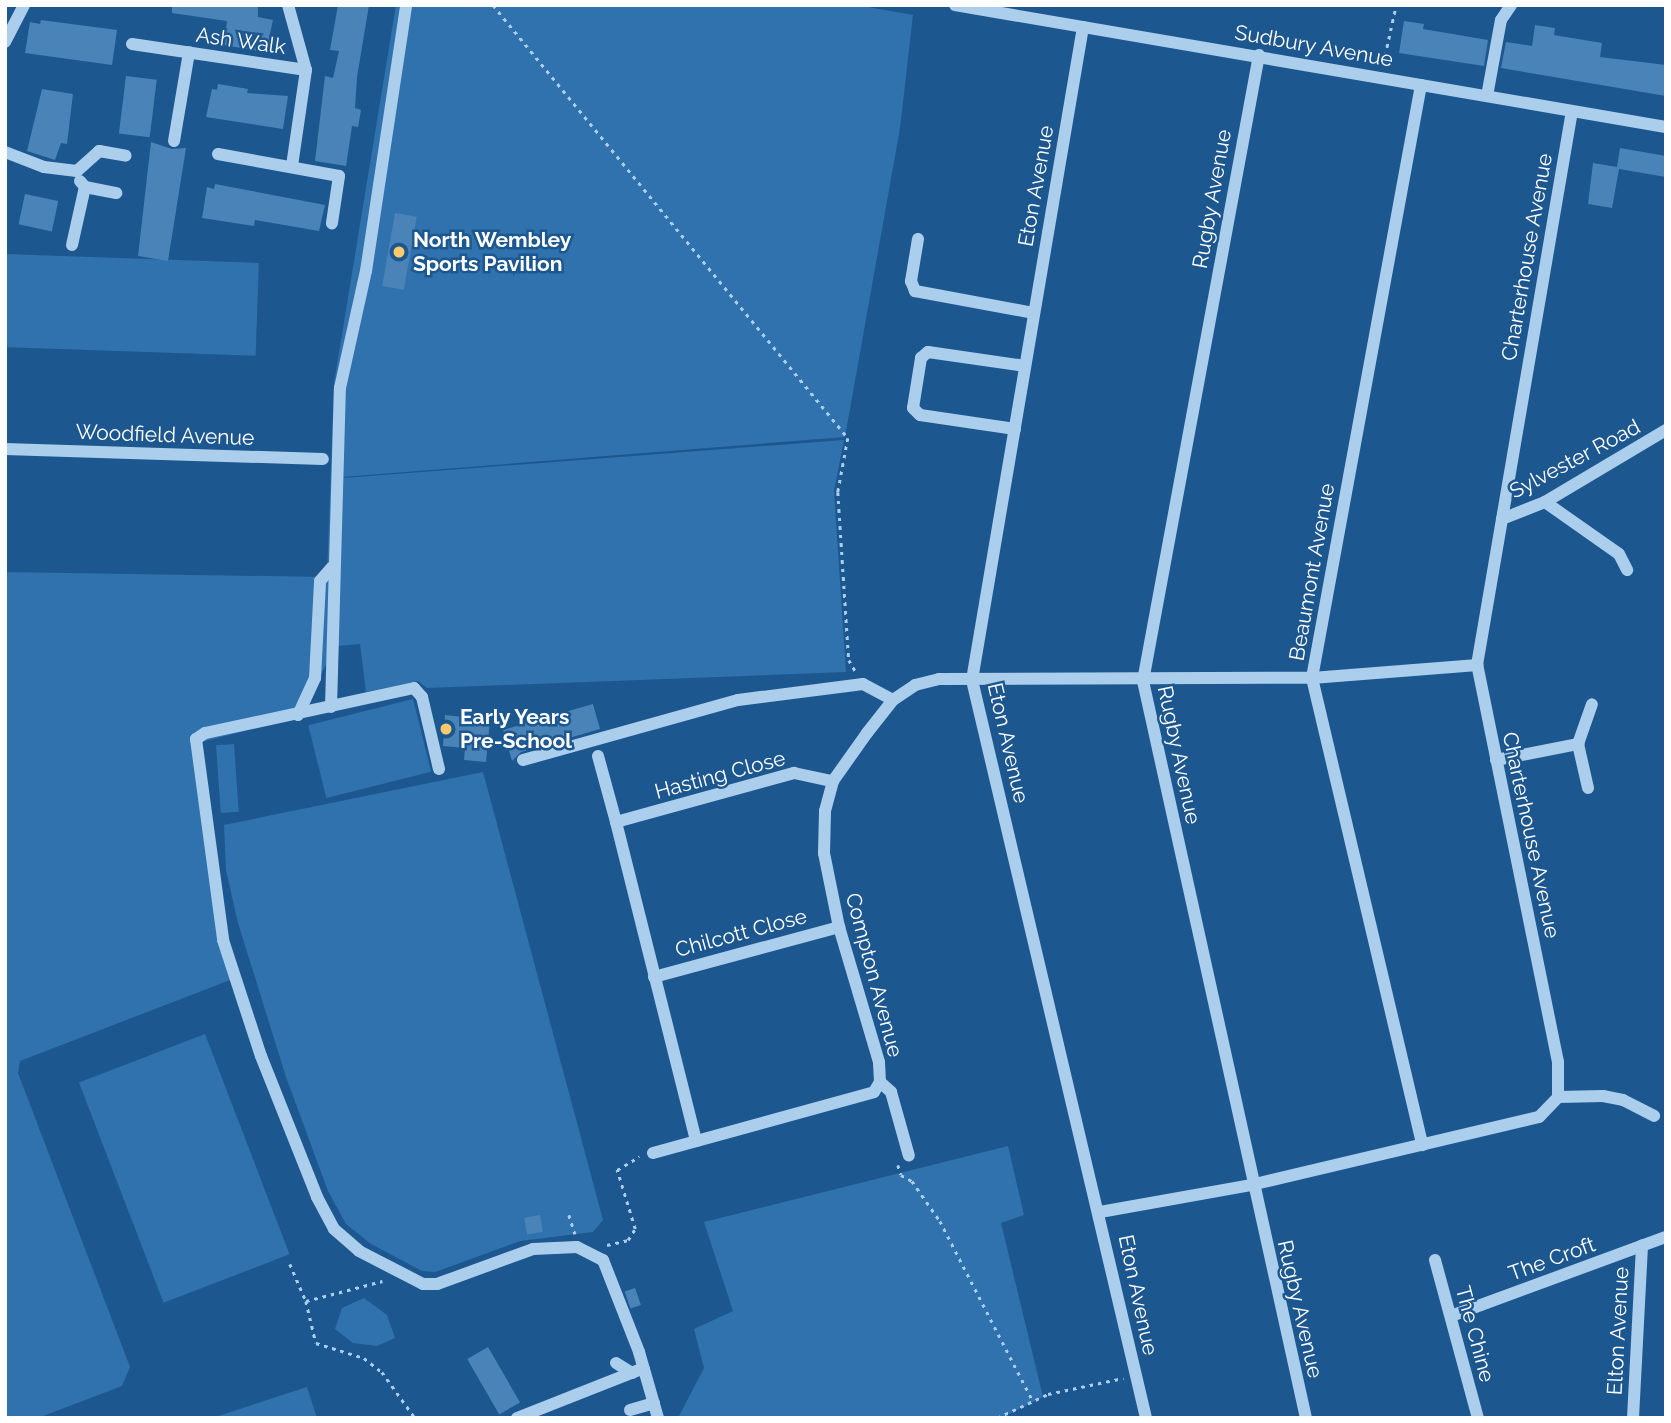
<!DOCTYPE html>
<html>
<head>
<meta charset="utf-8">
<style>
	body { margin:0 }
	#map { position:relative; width:1671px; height:1423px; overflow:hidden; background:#1d578f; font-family:Raleway,sans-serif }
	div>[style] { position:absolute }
	.green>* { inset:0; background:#3072ad; transform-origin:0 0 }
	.building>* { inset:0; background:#4a83b8; transform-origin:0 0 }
	.path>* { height:2.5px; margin-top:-1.25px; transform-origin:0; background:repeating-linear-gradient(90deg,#acceed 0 3.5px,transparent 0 8.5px) }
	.minor>* { height:12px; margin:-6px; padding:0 6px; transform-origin:6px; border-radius:6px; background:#acceed }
	.dots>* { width:19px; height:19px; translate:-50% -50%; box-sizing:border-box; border:4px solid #1d578f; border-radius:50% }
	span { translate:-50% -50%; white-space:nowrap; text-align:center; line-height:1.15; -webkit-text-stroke:5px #1d578f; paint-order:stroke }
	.street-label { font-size:21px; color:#fff }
	.poi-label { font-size:21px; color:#fff; font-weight:700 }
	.left { translate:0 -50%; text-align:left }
	.frame { position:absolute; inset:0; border:7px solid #fff; pointer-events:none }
</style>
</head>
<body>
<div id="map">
	<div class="green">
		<div style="clip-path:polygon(396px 5px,857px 5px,913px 15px,900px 128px,845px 437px,342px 477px,337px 645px,297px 718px,201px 742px,219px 896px,238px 977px,20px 1061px,18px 1073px,130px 1367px,122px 1386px,38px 1418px,5px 1418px,5px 572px,327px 577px,334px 383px)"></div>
		<div style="left:5px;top:254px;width:254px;height:93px;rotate:2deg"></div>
		<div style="clip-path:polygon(844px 440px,834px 491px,846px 672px,427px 688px,418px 681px,366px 692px,360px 644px,338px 646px,343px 478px)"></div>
		<div style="left:413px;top:699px;width:75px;height:108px;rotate:76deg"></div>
		<div style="left:234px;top:744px;width:68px;height:18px;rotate:86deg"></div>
		<div style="clip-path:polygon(483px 772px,603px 1220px,593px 1232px,520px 1241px,435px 1272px,422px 1271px,371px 1244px,346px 1224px,328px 1191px,286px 1077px,238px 923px,226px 870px,224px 825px)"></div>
		<div style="left:205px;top:1034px;width:236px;height:135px;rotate:69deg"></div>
		<div style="clip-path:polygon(1008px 1146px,1024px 1215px,1001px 1223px,1043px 1397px,1001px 1418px,678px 1418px,704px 1368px,694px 1329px,733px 1311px,704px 1222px)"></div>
		<div style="clip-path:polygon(364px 1298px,387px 1315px,395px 1338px,377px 1346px,353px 1343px,335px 1329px,342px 1308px)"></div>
		<div style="clip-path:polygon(307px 1387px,317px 1418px,212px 1418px)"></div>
	</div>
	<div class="building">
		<div style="clip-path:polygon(172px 5px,258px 5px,258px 17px,273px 20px,267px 48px,260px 46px,259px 51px,224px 45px,227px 21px,172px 13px)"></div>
		<div style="clip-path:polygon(338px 5px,369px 5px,357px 77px,355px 108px,361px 110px,358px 127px,352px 126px,346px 166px,315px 161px,325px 76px,333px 78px,339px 51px,330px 50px)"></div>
		<div style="clip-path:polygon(41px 20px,117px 30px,112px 65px,25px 53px,30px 22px,40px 24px)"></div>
		<div style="clip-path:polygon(1404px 21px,1424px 24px,1423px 29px,1488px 40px,1484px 66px,1399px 53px)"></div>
		<div style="clip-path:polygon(1535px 25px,1555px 28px,1554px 35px,1602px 43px,1600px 57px,1666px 65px,1666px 96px,1501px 68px,1506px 42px,1532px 46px)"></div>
		<div style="left:126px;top:76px;width:31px;height:58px;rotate:7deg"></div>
		<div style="clip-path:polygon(218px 84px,248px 89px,247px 93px,288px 96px,283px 129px,206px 117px,212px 89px,217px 90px)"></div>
		<div style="clip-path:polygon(42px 89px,73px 94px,67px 144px,61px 143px,55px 160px,27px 151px)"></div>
		<div style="clip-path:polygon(151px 142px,172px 149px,186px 148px,168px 261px,138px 256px)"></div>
		<div style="clip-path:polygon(1620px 148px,1666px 156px,1666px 177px,1619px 169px,1612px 208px,1588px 204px,1593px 163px,1617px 167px)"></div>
		<div style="clip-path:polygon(215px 184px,325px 205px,319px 231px,255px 220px,254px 226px,202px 218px,207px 187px,214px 189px)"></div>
		<div style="left:25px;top:194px;width:34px;height:31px;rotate:12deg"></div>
		<div style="left:395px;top:213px;width:22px;height:74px;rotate:10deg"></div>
		<div style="clip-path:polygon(593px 704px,600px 729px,521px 752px,512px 761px,503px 730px)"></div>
		<div style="clip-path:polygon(445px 715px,490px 720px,486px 762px,464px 760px,465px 748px,443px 746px)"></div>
		<div style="left:540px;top:1215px;width:17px;height:16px;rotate:80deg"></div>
		<div style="left:635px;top:1288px;width:18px;height:11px;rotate:71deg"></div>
		<div style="left:488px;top:1347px;width:64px;height:24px;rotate:60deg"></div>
	</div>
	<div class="path">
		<div style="left:493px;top:5px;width:560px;rotate:50.65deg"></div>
		<div style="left:848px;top:438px;width:55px;rotate:100.5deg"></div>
		<div style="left:838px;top:492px;width:168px;rotate:86.3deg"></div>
		<div style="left:849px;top:660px;width:14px;rotate:60deg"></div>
		<div style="left:1383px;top:64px;width:60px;rotate:-77.6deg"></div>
		<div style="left:898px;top:1165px;width:10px;rotate:73deg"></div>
		<div style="left:901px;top:1175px;width:13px;rotate:29deg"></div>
		<div style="left:912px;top:1181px;width:49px;rotate:55deg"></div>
		<div style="left:940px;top:1221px;width:203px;rotate:62.7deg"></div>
		<div style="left:569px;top:1215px;width:20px;rotate:72deg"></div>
		<div style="left:607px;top:1245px;width:22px;rotate:-13deg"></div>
		<div style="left:628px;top:1240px;width:13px;rotate:-58deg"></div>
		<div style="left:635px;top:1229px;width:62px;rotate:-107deg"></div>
		<div style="left:617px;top:1170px;width:26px;rotate:-31deg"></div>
		<div style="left:290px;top:1264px;width:40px;rotate:66.6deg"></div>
		<div style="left:306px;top:1301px;width:79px;rotate:-14.7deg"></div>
		<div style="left:306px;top:1301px;width:43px;rotate:76.6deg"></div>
		<div style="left:316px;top:1343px;width:50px;rotate:17.4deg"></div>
		<div style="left:364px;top:1358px;width:23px;rotate:38deg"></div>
		<div style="left:382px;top:1372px;width:57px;rotate:54.3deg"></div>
		<div style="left:997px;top:1418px;width:56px;rotate:-25.2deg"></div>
		<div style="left:1048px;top:1394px;width:77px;rotate:-12deg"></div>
	</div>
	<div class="minor">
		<div style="left:288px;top:5px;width:67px;rotate:74.5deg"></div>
		<div style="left:306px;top:70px;width:97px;rotate:98.3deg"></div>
		<div style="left:955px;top:5px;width:721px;rotate:9.74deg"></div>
		<div style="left:1083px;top:27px;width:662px;rotate:99.65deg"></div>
		<div style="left:972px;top:680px;width:758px;rotate:76.73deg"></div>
		<div style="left:5px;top:42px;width:42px;rotate:-62.8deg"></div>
		<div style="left:132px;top:44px;width:176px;rotate:8.5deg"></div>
		<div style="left:1259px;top:55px;width:637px;rotate:100.5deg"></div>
		<div style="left:1143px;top:681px;width:755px;rotate:77.53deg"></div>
		<div style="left:1421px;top:85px;width:603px;rotate:100.42deg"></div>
		<div style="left:1312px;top:678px;width:480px;rotate:76.7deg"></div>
		<div style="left:1487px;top:96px;width:77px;rotate:-79.6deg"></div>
		<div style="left:1501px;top:20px;width:18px;rotate:-56deg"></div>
		<div style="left:174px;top:141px;width:90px;rotate:-80.4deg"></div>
		<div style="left:5px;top:152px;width:42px;rotate:21deg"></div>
		<div style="left:44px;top:167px;width:33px;rotate:7deg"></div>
		<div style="left:218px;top:154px;width:123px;rotate:10.3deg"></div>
		<div style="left:339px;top:176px;width:48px;rotate:98.5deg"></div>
		<div style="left:77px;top:171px;width:30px;rotate:-42deg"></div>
		<div style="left:99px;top:151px;width:27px;rotate:10deg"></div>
		<div style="left:80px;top:181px;width:8px;rotate:50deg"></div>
		<div style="left:85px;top:187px;width:32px;rotate:11deg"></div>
		<div style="left:918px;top:239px;width:43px;rotate:99.5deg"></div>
		<div style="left:911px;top:281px;width:11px;rotate:68deg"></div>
		<div style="left:915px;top:291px;width:121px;rotate:10.5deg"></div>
		<div style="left:72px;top:245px;width:59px;rotate:-77.4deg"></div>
		<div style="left:1015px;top:429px;width:96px;rotate:-171.6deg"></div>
		<div style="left:920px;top:415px;width:10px;rotate:-135deg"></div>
		<div style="left:913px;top:408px;width:51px;rotate:-80.9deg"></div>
		<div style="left:921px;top:358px;width:9px;rotate:-41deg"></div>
		<div style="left:928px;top:352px;width:98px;rotate:8.2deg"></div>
		<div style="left:5px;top:449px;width:318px;rotate:1.8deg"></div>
		<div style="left:1545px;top:502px;width:90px;rotate:35.1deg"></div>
		<div style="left:1619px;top:554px;width:18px;rotate:63deg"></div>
		<div style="left:1502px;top:519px;width:46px;rotate:-21.6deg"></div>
		<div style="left:1545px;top:502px;width:141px;rotate:-30.8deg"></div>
		<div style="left:331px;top:707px;width:319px;rotate:-88.4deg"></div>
		<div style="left:340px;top:388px;width:120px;rotate:-77.5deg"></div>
		<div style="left:366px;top:271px;width:269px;rotate:-81.4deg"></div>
		<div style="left:298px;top:715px;width:41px;rotate:-65.3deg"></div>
		<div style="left:315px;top:678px;width:97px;rotate:-87deg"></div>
		<div style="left:320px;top:581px;width:18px;rotate:-49deg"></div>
		<div style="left:598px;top:756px;width:68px;rotate:74.7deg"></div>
		<div style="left:616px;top:822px;width:185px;rotate:-15.4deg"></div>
		<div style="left:794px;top:773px;width:40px;rotate:12deg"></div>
		<div style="left:523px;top:760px;width:223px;rotate:-15.6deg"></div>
		<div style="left:738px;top:700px;width:126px;rotate:-7.3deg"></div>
		<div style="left:863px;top:684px;width:34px;rotate:28deg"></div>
		<div style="left:1496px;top:760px;width:84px;rotate:-11deg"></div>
		<div style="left:439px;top:769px;width:74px;rotate:-103.3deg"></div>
		<div style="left:422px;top:697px;width:12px;rotate:-132deg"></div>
		<div style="left:414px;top:688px;width:214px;rotate:167.8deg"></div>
		<div style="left:205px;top:733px;width:11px;rotate:146deg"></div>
		<div style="left:196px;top:739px;width:203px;rotate:82.3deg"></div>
		<div style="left:223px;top:940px;width:122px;rotate:71.9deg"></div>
		<div style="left:261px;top:1056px;width:152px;rotate:68.3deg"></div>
		<div style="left:317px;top:1197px;width:36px;rotate:62deg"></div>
		<div style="left:334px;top:1229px;width:33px;rotate:41deg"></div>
		<div style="left:359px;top:1251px;width:72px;rotate:27.3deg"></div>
		<div style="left:423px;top:1284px;width:14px"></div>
		<div style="left:437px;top:1284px;width:102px;rotate:-20deg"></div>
		<div style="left:533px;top:1249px;width:44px;rotate:-2.6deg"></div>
		<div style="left:577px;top:1247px;width:29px;rotate:27deg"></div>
		<div style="left:603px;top:1260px;width:99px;rotate:68.6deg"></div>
		<div style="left:639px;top:1352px;width:69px;rotate:73.9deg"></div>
		<div style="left:1588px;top:788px;width:45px;rotate:-102.8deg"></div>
		<div style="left:1578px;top:744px;width:42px;rotate:-70.7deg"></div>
		<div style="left:616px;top:822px;width:329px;rotate:75.9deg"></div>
		<div style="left:654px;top:977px;width:192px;rotate:-15.1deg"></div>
		<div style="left:880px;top:1082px;width:15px;rotate:42deg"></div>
		<div style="left:891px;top:1092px;width:66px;rotate:74.3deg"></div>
		<div style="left:1558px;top:1097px;width:45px;rotate:-1.3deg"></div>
		<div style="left:1603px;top:1096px;width:20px;rotate:11deg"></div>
		<div style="left:1623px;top:1100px;width:35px;rotate:27deg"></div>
		<div style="left:653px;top:1153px;width:229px;rotate:-15.4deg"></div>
		<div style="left:874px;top:1092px;width:12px;rotate:-59deg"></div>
		<div style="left:880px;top:1082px;width:20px;rotate:-93deg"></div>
		<div style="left:879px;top:1062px;width:141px;rotate:-106.5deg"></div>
		<div style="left:839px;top:927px;width:76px;rotate:-101.5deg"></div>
		<div style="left:824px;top:853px;width:42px;rotate:-88.6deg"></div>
		<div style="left:825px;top:811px;width:31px;rotate:-75deg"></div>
		<div style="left:833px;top:781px;width:59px;rotate:-54.7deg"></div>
		<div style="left:867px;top:733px;width:42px;rotate:-51.8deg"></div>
		<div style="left:893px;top:700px;width:27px;rotate:-34deg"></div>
		<div style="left:915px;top:685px;width:25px;rotate:-14deg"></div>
		<div style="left:939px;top:679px;width:373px;rotate:-0.2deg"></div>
		<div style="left:1312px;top:678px;width:166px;rotate:-4.5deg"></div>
		<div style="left:1100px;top:1212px;width:153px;rotate:-10.1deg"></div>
		<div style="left:1251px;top:1185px;width:296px;rotate:-13.3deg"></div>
		<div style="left:1539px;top:1117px;width:28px;rotate:-46deg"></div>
		<div style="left:1558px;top:1097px;width:35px;rotate:-90deg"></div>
		<div style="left:1558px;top:1062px;width:405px;rotate:-101.5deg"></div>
		<div style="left:1477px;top:665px;width:562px;rotate:-80.27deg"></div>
		<div style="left:1435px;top:1260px;width:164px;rotate:74.8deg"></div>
		<div style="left:1451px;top:1316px;width:229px;rotate:-20.2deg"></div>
		<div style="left:616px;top:1363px;width:19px;rotate:32deg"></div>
		<div style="left:630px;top:1410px;width:25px;rotate:-16deg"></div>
		<div style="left:517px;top:1418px;width:136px;rotate:-21.5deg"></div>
		<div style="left:1633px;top:1418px;width:173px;rotate:-87deg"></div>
	</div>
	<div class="dots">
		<div style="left:399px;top:252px;background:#fdc96b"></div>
		<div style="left:446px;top:729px;background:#fdc96b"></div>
	</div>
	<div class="street-label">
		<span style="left:241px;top:41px;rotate:8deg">Ash Walk</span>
		<span style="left:1314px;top:46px;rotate:10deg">Sudbury Avenue</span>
		<span style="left:1036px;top:186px;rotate:-80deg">Eton Avenue</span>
		<span style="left:1212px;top:199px;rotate:-80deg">Rugby Avenue</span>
		<span style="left:1527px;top:257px;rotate:-80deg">Charterhouse Avenue</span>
		<span style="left:165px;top:435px;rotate:2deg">Woodfield Avenue</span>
		<span style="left:1575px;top:459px;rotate:-28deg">Sylvester Road</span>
		<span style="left:1312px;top:572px;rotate:-80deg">Beaumont Avenue</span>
		<span style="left:1008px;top:743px;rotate:77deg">Eton Avenue</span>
		<span style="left:1179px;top:755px;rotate:78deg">Rugby Avenue</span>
		<span style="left:720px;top:775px;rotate:-15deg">Hasting Close</span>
		<span style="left:1531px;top:835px;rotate:78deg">Charterhouse Avenue</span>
		<span style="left:741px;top:933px;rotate:-15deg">Chilcott Close</span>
		<span style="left:874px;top:975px;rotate:75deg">Compton Avenue</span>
		<span style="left:1552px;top:1259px;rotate:-20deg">The Croft</span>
		<span style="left:1138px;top:1295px;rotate:78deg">Eton Avenue</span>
		<span style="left:1300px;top:1309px;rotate:77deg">Rugby Avenue</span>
		<span style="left:1618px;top:1331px;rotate:-87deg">Elton Avenue</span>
		<span style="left:1475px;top:1334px;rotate:75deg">The Chine</span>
	</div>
	<div class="poi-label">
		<span class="left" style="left:413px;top:252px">North Wembley<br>Sports Pavilion</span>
		<span class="left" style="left:460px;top:729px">Early Years<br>Pre-School</span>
	</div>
	<div class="frame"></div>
</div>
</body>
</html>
